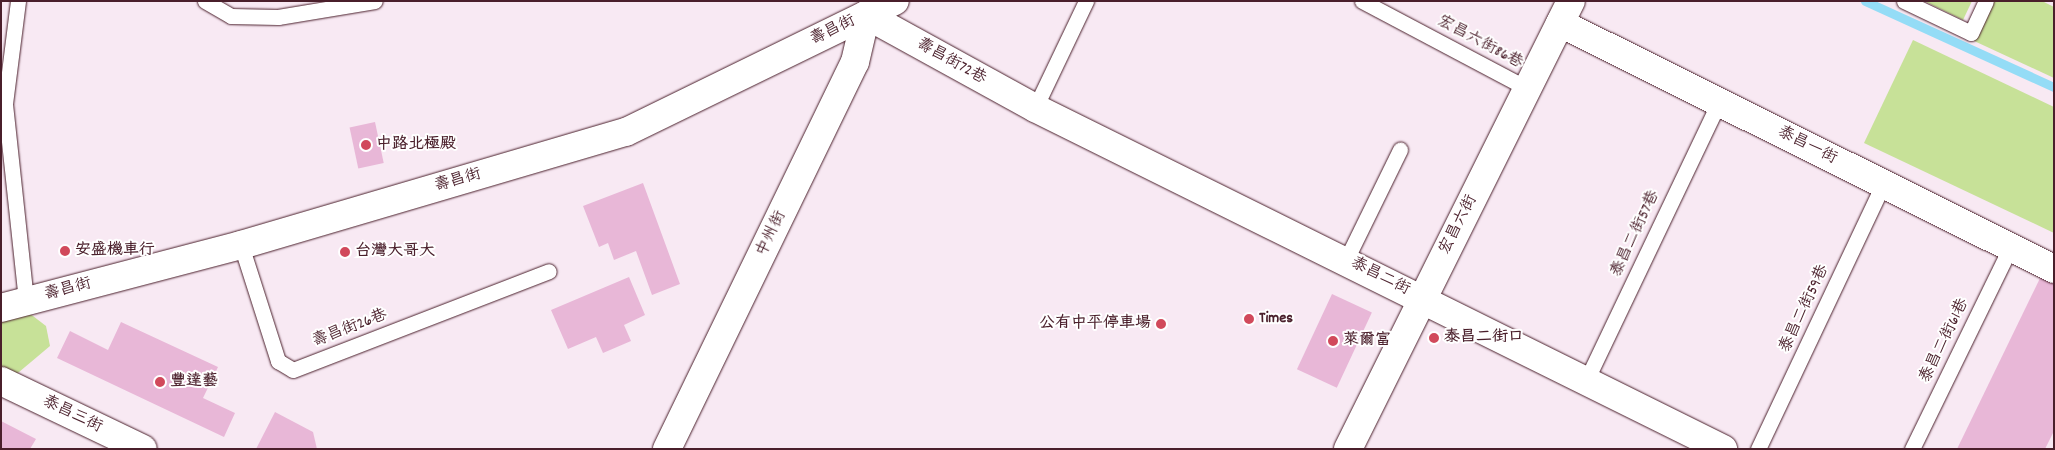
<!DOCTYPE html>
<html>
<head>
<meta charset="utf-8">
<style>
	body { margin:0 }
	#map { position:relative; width:2055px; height:450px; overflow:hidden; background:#f8e9f3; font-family:Dekko,"LXGW WenKai TC",sans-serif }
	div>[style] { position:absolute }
	.green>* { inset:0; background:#c7e198 }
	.stream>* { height:9px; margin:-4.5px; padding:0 4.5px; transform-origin:4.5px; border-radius:4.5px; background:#94dcf6 }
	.building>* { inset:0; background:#e8b7d7; transform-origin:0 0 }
	.roads { filter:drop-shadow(0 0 1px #4a1f2b) drop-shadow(0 0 1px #4a1f2b) }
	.service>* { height:15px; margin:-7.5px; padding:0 7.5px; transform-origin:7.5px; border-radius:7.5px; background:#fff }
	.minor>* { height:28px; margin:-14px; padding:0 14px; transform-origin:14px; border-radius:14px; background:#fff }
	.dots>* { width:14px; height:14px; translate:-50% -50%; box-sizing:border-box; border:2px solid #fff; border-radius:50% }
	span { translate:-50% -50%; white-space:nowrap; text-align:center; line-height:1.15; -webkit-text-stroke:4px #fff; paint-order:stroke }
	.street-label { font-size:16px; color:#4a1f2b }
	.poi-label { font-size:16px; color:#4a1f2b; font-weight:700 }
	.left { translate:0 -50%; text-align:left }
	.right { translate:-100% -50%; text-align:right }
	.frame { position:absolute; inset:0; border:2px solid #4a1f2b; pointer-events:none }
</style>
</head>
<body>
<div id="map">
	<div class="green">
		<div style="clip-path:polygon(1924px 1px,1972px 1px,1963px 20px)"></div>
		<div style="clip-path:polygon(1993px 1px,2042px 1px,2054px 7px,2054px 78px,1972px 40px)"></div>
		<div style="clip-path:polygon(1913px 40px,2054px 107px,2054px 233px,1864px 143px)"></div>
		<div style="clip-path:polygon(20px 306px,46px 326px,50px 346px,6px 383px,1px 378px,1px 321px)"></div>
	</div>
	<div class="stream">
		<div style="left:1865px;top:1px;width:208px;rotate:24.5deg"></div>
	</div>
	<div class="building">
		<div style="left:375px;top:122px;width:42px;height:26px;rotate:78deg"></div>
		<div style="clip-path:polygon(643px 183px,680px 284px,652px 295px,636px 251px,614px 260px,608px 243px,599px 247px,583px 206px)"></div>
		<div style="clip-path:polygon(2043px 272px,2054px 278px,2054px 431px,2045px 449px,1957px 449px)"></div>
		<div style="clip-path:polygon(629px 277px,645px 315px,624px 325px,631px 341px,603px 353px,596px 337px,568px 349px,551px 310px)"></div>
		<div style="left:1332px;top:294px;width:44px;height:83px;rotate:25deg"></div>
		<div style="clip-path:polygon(121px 322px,218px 367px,203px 398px,235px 413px,224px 437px,57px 358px,70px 331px,108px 350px)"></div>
		<div style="clip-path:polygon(275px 412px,313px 432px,317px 449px,256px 449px)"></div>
		<div style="clip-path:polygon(1px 421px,36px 439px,30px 449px,1px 449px)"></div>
	</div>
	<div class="roads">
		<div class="service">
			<div style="left:18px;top:1px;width:104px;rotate:97.2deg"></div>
			<div style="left:5px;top:104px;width:198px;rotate:83.9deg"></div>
			<div style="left:205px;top:1px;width:30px;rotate:30deg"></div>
			<div style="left:231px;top:16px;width:47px;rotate:1.2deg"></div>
			<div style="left:278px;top:17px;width:98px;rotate:-9.4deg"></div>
			<div style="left:1362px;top:1px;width:188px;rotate:27.9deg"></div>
			<div style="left:1904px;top:1px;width:74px;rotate:25.5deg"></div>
			<div style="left:1971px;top:33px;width:35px;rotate:-65deg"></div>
			<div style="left:1035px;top:108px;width:119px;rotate:-64.5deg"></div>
			<div style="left:241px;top:245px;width:122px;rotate:72.3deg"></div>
			<div style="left:278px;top:361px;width:17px;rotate:31deg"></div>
			<div style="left:293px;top:370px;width:274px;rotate:-21.1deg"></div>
			<div style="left:1346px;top:260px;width:123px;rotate:-63.9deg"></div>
			<div style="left:1586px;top:381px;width:309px;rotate:-64.5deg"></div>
			<div style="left:1758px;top:449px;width:293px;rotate:-64.7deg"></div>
			<div style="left:1912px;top:449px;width:224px;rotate:-64deg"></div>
		</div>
		<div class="minor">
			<div style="left:1560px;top:23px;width:552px;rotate:26.47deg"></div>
			<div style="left:1px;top:308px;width:248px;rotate:-14.7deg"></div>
			<div style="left:241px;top:245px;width:401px;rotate:-16.4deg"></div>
			<div style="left:626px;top:132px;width:299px;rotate:-26deg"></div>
			<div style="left:1px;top:381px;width:157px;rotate:25.6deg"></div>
			<div style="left:667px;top:449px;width:430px;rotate:-64.1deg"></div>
			<div style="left:855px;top:62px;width:48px;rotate:-76.8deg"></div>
			<div style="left:866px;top:15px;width:193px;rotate:28.8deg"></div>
			<div style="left:1035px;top:108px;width:768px;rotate:26.36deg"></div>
			<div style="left:1348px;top:449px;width:500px;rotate:-63.54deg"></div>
		</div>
	</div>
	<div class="dots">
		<div style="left:366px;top:145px;background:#d1495b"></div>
		<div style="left:65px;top:251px;background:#d1495b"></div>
		<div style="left:345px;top:252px;background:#d1495b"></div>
		<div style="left:1249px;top:319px;background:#d1495b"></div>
		<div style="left:1161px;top:324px;background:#d1495b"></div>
		<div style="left:1434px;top:338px;background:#d1495b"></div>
		<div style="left:1333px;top:341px;background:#d1495b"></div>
		<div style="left:160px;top:382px;background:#d1495b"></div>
	</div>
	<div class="street-label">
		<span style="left:833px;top:31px;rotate:-26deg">壽昌街</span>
		<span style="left:1480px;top:43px;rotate:28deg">宏昌六街86巷</span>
		<span style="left:951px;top:62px;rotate:29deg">壽昌街72巷</span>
		<span style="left:1807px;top:146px;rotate:27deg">泰昌一街</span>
		<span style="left:458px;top:181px;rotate:-16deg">壽昌街</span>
		<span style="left:1459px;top:225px;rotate:-63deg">宏昌六街</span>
		<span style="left:772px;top:234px;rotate:-64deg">中州街</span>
		<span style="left:1636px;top:234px;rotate:-65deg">泰昌二街57巷</span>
		<span style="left:1380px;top:277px;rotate:27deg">泰昌二街</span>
		<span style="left:68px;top:290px;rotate:-15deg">壽昌街</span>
		<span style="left:1805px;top:309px;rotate:-65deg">泰昌二街59巷</span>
		<span style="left:350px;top:329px;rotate:-21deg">壽昌街26巷</span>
		<span style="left:1945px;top:341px;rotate:-64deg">泰昌二街61巷</span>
		<span style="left:72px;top:415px;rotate:26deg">泰昌三街</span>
	</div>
	<div class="poi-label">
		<span class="left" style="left:376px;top:145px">中路北極殿</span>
		<span class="left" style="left:75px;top:251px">安盛機車行</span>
		<span class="left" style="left:355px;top:252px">台灣大哥大</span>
		<span class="left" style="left:1259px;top:319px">Times</span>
		<span class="right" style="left:1151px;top:324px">公有中平停車場</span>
		<span class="left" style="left:1444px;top:338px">泰昌二街口</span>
		<span class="left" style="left:1343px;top:341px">萊爾富</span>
		<span class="left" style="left:170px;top:382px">豐達藝</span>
	</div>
	<div class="frame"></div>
</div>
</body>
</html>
